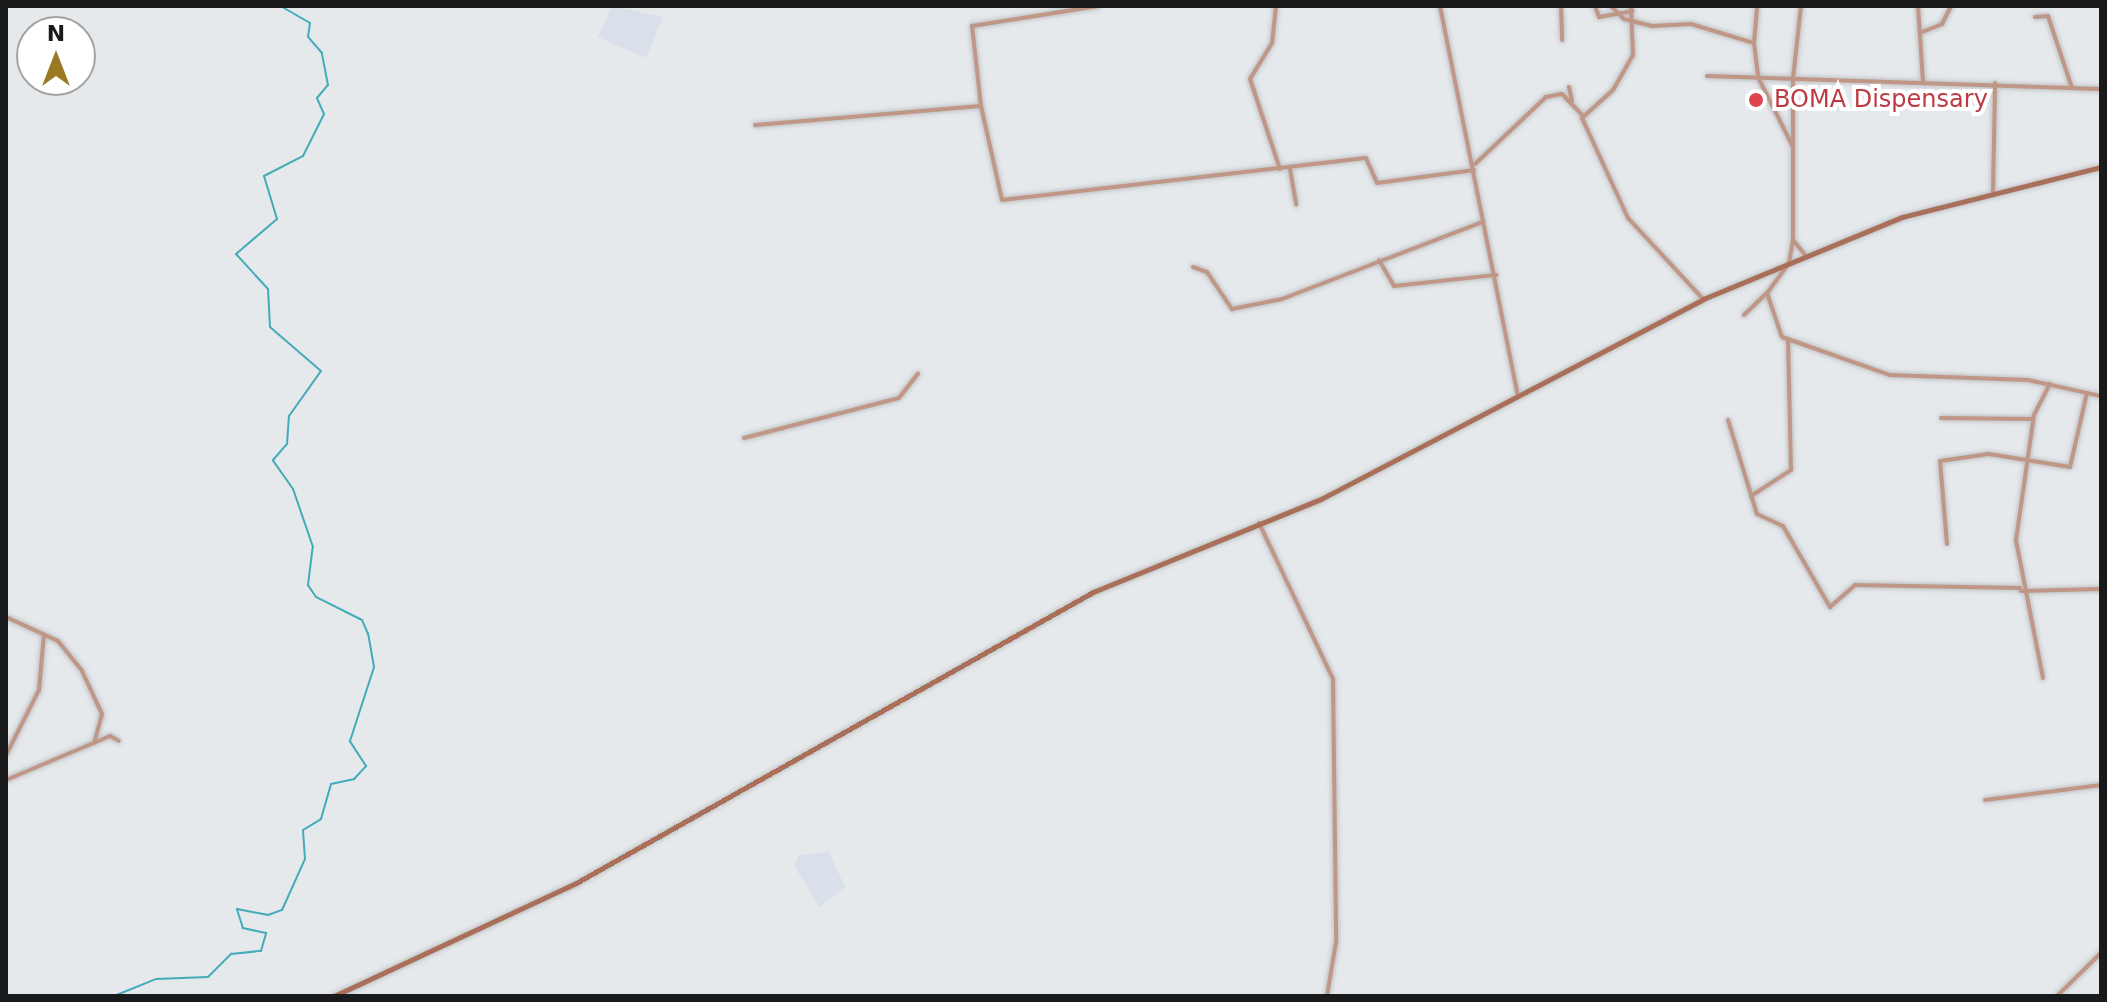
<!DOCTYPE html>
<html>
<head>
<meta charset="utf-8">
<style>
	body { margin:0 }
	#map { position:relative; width:2107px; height:1002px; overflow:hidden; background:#e6e9ec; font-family:"DejaVu Sans",sans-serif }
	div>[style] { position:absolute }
	.built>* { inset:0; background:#d9e0ea }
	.stream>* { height:2px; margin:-1px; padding:0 1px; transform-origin:1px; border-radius:1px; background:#43abb9 }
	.roads { filter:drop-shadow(0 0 2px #c1c4c6) drop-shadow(0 0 2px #c1c4c6) }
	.street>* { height:4px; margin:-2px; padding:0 2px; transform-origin:2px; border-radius:2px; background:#c09787 }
	.secondary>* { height:5px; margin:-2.5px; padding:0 2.5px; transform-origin:2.5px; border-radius:2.5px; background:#a96f58 }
	.dots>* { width:22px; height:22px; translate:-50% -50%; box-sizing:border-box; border:4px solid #fff; border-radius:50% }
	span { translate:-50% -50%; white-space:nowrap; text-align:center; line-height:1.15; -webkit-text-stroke:8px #fff; paint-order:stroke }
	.health-label { font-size:24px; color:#be3a42 }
	.left { translate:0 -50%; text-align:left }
	.frame { position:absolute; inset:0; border:8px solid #191a1b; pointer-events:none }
	.north { position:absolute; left:16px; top:16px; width:80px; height:80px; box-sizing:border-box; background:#fff; border:2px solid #a3a3a4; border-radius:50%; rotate:0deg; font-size:22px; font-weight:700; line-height:32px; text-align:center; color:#191a1b }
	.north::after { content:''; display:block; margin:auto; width:28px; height:36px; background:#9c7924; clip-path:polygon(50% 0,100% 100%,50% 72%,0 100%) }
</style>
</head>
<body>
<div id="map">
	<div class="built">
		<div style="clip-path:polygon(612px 6px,663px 17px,646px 58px,598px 37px)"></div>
		<div style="clip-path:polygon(829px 852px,845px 887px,820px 907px,794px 866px,799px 855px)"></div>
	</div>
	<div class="stream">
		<div style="left:114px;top:996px;width:45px;rotate:-22deg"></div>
		<div style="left:156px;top:979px;width:52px;rotate:-2.2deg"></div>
		<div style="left:208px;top:977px;width:33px;rotate:-45deg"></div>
		<div style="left:231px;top:954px;width:30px;rotate:-6deg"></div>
		<div style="left:261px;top:951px;width:19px;rotate:-74deg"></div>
		<div style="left:266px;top:933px;width:24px;rotate:-168deg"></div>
		<div style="left:243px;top:928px;width:20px;rotate:-108deg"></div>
		<div style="left:237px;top:909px;width:32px;rotate:11deg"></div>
		<div style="left:268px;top:915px;width:15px;rotate:-20deg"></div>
		<div style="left:282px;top:910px;width:56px;rotate:-65.7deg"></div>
		<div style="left:305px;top:859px;width:29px;rotate:-94deg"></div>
		<div style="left:303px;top:830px;width:21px;rotate:-31deg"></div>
		<div style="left:321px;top:819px;width:36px;rotate:-74deg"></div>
		<div style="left:331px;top:784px;width:24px;rotate:-12deg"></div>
		<div style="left:354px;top:779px;width:18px;rotate:-47deg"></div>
		<div style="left:366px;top:766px;width:30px;rotate:-123deg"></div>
		<div style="left:350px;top:741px;width:78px;rotate:-72deg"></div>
		<div style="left:374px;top:667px;width:34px;rotate:-100deg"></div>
		<div style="left:368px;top:634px;width:15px;rotate:-113deg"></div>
		<div style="left:362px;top:620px;width:51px;rotate:-153.4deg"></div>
		<div style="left:316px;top:597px;width:14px;rotate:-124deg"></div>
		<div style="left:308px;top:585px;width:38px;rotate:-83deg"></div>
		<div style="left:313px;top:547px;width:61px;rotate:-109deg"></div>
		<div style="left:293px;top:489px;width:35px;rotate:-125deg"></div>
		<div style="left:273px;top:460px;width:21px;rotate:-49deg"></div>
		<div style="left:287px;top:444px;width:28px;rotate:-86deg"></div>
		<div style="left:289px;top:416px;width:55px;rotate:-54.6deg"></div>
		<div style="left:321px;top:371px;width:67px;rotate:-139.2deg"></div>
		<div style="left:270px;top:327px;width:38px;rotate:-93deg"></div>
		<div style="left:268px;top:289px;width:47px;rotate:-132.4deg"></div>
		<div style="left:236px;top:254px;width:54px;rotate:-40.5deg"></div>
		<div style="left:277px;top:219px;width:45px;rotate:-106.8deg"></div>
		<div style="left:264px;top:176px;width:44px;rotate:-27.1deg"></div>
		<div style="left:303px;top:156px;width:47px;rotate:-63.4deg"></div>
		<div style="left:324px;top:114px;width:17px;rotate:-114deg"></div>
		<div style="left:317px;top:98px;width:17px;rotate:-50deg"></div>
		<div style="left:328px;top:85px;width:33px;rotate:-101deg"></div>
		<div style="left:322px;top:53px;width:21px;rotate:-131deg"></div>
		<div style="left:308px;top:37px;width:14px;rotate:-82deg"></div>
		<div style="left:310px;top:23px;width:34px;rotate:-150deg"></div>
	</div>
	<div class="roads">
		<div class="street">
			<div style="left:1276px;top:6px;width:37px;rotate:96deg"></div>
			<div style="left:1272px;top:43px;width:42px;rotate:121.4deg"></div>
			<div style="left:1250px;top:79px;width:95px;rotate:71.6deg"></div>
			<div style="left:1440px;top:6px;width:397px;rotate:78.7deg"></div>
			<div style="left:1561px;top:6px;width:34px;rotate:88deg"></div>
			<div style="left:1595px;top:6px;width:12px;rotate:70deg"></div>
			<div style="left:1599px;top:17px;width:34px;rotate:-10deg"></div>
			<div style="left:1611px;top:6px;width:18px;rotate:45deg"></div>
			<div style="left:1624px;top:19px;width:29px;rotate:14deg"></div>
			<div style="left:1652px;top:26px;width:39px;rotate:-3deg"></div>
			<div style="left:1691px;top:24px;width:66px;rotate:16.8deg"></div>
			<div style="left:1754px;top:43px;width:34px;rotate:83deg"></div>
			<div style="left:1758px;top:77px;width:78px;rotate:63.4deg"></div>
			<div style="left:1631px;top:6px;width:49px;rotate:87.7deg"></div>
			<div style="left:1633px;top:55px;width:40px;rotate:119.7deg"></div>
			<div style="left:1613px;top:90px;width:42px;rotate:137.9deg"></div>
			<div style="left:1582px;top:118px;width:110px;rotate:65.3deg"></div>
			<div style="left:1628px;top:218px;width:110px;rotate:47.2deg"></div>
			<div style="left:1801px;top:6px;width:72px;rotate:96.3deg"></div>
			<div style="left:1793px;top:78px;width:162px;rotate:90deg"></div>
			<div style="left:1793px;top:240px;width:23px;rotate:100deg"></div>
			<div style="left:1789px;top:263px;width:37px;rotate:126deg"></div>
			<div style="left:1767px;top:293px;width:46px;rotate:71.2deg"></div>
			<div style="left:1782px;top:337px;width:114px;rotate:19.4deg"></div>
			<div style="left:1890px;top:375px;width:138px;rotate:2.1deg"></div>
			<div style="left:2028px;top:380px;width:75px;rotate:12.4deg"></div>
			<div style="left:1918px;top:6px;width:76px;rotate:86.2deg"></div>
			<div style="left:2035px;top:17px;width:13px;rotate:-4deg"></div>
			<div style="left:2048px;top:16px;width:76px;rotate:71.6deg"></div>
			<div style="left:1920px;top:33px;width:24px;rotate:-22deg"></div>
			<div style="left:1942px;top:24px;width:20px;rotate:-63deg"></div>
			<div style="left:1754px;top:43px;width:37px;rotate:-85deg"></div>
			<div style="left:1707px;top:76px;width:394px;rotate:1.9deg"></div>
			<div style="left:1569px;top:87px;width:14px;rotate:78deg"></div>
			<div style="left:981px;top:106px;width:96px;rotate:77.4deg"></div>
			<div style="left:1002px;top:200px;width:366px;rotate:-6.6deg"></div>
			<div style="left:1366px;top:158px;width:27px;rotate:66deg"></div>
			<div style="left:1377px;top:183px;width:98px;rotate:-7.6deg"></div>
			<div style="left:755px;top:125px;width:227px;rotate:-4.8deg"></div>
			<div style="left:981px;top:106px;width:81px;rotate:-96.4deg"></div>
			<div style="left:972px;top:26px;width:128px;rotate:-9deg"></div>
			<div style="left:1475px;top:164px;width:98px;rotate:-43.3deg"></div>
			<div style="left:1546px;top:97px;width:16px;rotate:-11deg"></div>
			<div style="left:1562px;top:94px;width:30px;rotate:46deg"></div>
			<div style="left:1290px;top:169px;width:36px;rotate:80deg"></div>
			<div style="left:1993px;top:192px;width:109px;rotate:-88.9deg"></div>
			<div style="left:1793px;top:240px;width:21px;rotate:51deg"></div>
			<div style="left:1379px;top:260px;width:30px;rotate:60deg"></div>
			<div style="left:1394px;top:286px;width:103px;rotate:-6.2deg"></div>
			<div style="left:1193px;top:267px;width:15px;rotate:20deg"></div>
			<div style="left:1207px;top:272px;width:45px;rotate:56deg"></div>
			<div style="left:1232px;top:309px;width:51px;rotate:-11.3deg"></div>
			<div style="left:1282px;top:299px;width:215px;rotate:-21deg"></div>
			<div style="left:1744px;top:315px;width:32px;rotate:-44deg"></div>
			<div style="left:1941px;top:418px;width:92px;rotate:0.6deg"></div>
			<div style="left:1728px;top:420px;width:98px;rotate:72.9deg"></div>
			<div style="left:1757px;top:514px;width:29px;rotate:25deg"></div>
			<div style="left:1783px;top:526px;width:94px;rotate:59.9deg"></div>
			<div style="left:1830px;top:607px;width:33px;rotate:-41deg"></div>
			<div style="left:1855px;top:585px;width:165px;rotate:1deg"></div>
			<div style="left:744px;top:438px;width:160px;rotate:-14.5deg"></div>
			<div style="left:899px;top:398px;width:31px;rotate:-52deg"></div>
			<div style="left:1751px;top:496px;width:48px;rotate:-33deg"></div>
			<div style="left:1791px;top:470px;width:131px;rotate:-91.3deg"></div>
			<div style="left:1259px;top:523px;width:173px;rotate:64.6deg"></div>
			<div style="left:1333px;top:679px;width:263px;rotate:89.3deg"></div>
			<div style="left:1336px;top:942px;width:55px;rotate:99.5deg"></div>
			<div style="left:1947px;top:544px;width:83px;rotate:-94.8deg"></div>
			<div style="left:1940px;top:461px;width:49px;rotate:-8.1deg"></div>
			<div style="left:1989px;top:454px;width:82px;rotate:9.1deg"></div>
			<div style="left:2070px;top:467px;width:76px;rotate:-77.1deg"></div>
			<div style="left:2021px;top:591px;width:80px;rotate:-1.4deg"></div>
			<div style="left:6px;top:617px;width:57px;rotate:24.8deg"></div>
			<div style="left:58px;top:641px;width:38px;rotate:51deg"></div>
			<div style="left:82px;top:671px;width:47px;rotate:65.1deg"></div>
			<div style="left:102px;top:714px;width:30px;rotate:105deg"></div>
			<div style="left:2043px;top:678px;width:141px;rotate:-101.1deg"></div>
			<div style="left:2016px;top:540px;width:126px;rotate:-81.8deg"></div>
			<div style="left:2034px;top:415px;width:35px;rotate:-63deg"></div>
			<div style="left:6px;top:755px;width:73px;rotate:-63.1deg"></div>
			<div style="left:39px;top:690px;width:56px;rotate:-84.9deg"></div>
			<div style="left:6px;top:780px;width:113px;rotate:-22.9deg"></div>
			<div style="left:110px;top:736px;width:10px;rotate:29deg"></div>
			<div style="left:1985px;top:800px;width:117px;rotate:-7.4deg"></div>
			<div style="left:2057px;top:996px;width:62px;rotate:-44.3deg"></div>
		</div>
		<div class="secondary">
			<div style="left:334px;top:996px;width:267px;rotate:-25deg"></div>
			<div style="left:576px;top:883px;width:593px;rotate:-29.37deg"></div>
			<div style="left:1093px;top:592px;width:246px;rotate:-22.2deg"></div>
			<div style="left:1321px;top:499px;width:431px;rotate:-27.6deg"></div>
			<div style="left:1703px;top:299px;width:215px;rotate:-22.4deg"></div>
			<div style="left:1902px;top:217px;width:205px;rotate:-14.1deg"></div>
		</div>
	</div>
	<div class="dots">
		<div style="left:1756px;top:100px;background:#e0444e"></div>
	</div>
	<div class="health-label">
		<span class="left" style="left:1774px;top:100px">BOMA Dispensary</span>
	</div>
	<div class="frame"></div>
	<div class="north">N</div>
</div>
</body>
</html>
